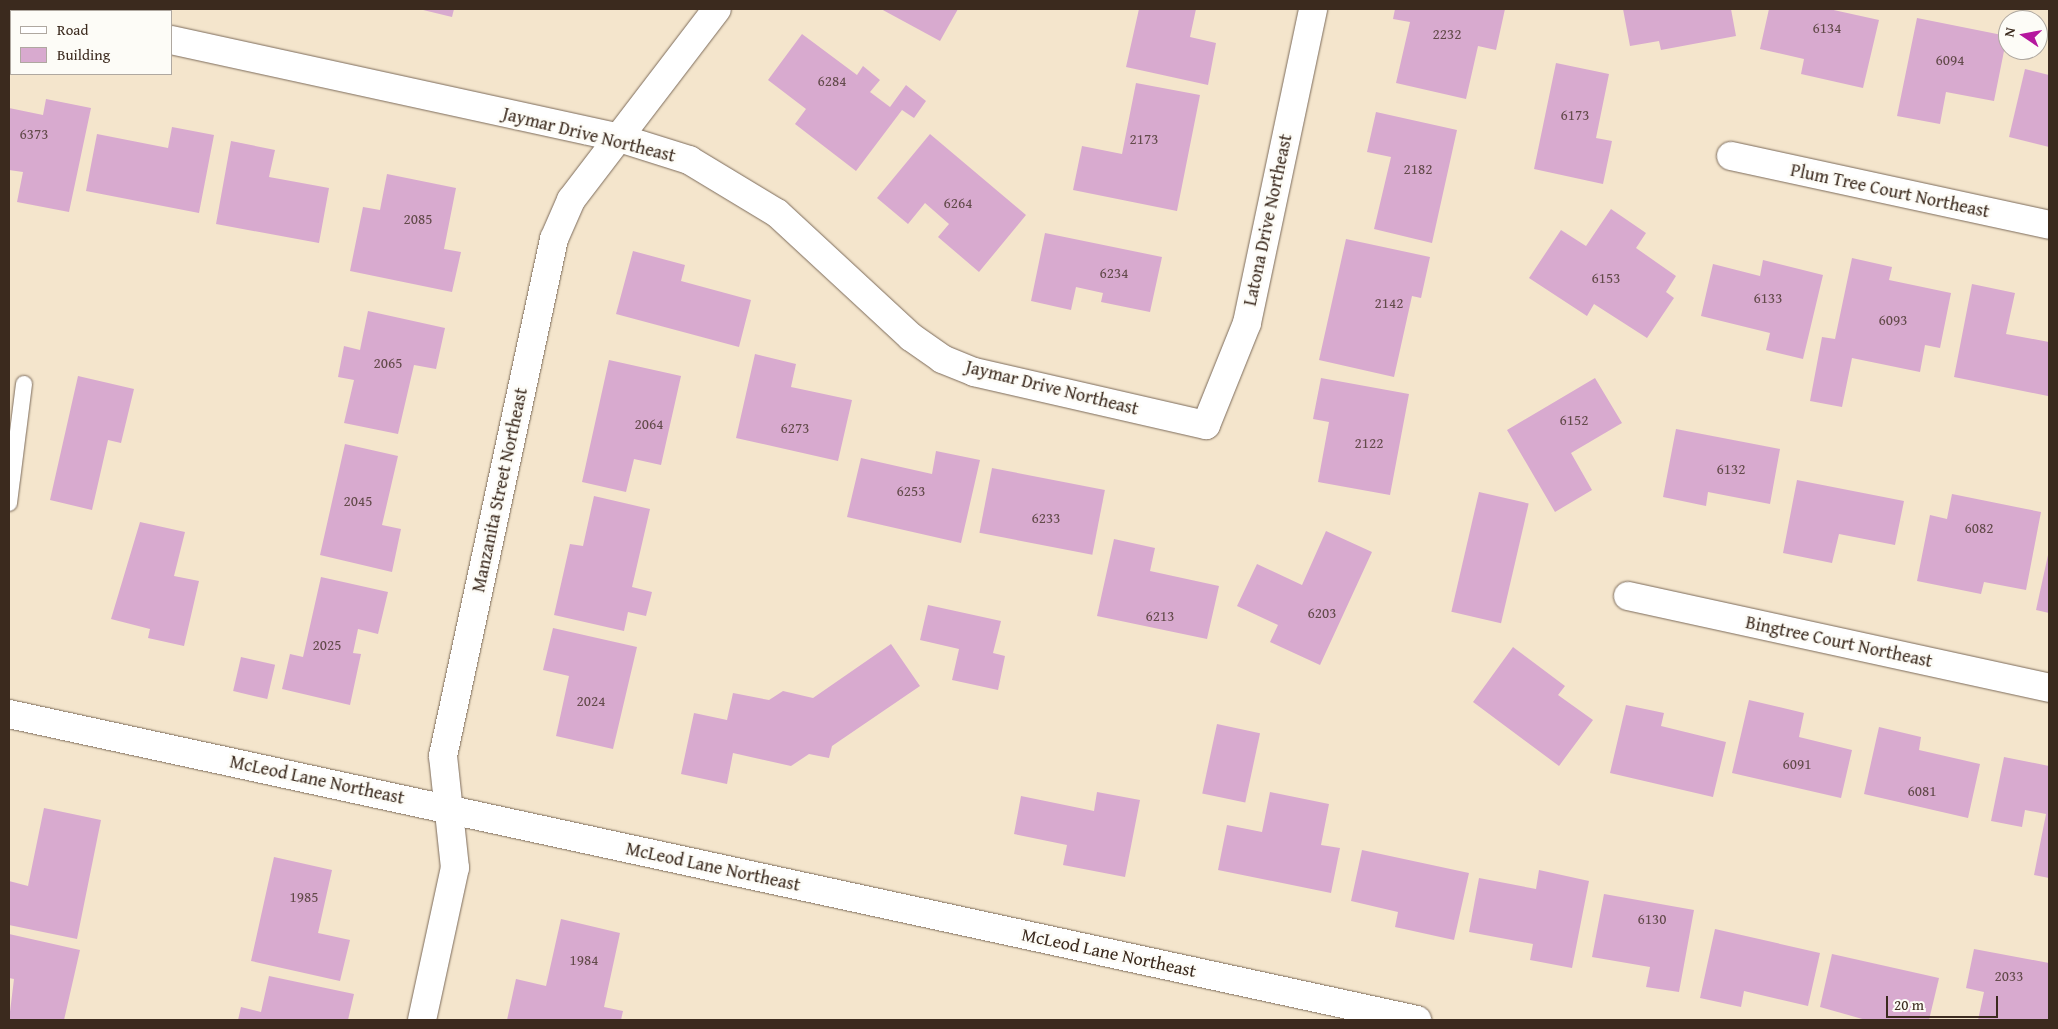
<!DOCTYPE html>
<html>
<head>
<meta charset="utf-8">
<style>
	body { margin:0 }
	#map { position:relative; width:2058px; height:1029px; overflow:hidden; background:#f4e5cc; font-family:"Gentium Book Plus",serif }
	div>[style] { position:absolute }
	.building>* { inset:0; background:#d8aacf; transform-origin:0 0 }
	.roads { filter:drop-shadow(0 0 1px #7c6b5b) drop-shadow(0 0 1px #7c6b5b) }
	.service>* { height:16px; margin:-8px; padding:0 8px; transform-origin:8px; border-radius:8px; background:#fff }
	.minor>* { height:28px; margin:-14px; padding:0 14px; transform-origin:14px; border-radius:14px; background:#fff }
	.tertiary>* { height:28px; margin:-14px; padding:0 14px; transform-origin:14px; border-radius:14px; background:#fff }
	span { translate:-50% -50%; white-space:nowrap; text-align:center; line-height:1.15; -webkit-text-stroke:5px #fdfcf7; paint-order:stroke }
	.number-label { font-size:15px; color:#624a4a }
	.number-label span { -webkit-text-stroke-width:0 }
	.street-label { font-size:18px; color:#3b2a1e }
	.frame { position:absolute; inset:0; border:10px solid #3b2a1e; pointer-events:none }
	.legend { position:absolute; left:10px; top:10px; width:162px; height:65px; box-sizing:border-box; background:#fdfcf7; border:1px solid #afa8a0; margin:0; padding:6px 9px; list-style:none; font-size:15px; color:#3b2a1e }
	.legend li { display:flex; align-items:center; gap:10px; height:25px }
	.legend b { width:25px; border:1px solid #afa8a0 }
	.north { position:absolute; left:1998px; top:10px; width:50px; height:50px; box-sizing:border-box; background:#fdfcf7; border:1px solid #afa8a0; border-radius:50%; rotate:282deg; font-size:14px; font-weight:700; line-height:20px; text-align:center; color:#3b2a1e }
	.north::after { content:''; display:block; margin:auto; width:18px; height:22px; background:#b5179e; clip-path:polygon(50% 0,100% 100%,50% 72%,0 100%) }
	.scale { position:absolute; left:1886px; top:996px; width:112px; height:22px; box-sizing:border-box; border:2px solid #3b2a1e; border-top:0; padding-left:6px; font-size:15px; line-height:18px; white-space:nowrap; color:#3b2a1e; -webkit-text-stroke:4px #fdfcf7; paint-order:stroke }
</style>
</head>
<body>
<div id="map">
	<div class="building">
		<div style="clip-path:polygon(419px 9px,454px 9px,452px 17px)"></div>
		<div style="clip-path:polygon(881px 9px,958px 9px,940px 41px)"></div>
		<div style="clip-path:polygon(1139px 9px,1196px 9px,1190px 37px,1216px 43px,1208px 85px,1126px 67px)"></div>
		<div style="clip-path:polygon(1395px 9px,1505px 9px,1496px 50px,1478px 46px,1466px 99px,1396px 83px,1410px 22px,1393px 19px)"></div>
		<div style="clip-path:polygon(1623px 9px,1731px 9px,1736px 36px,1661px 50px,1659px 41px,1630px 46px)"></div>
		<div style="clip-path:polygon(1769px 9px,1829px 9px,1879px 20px,1863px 88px,1801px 74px,1804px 59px,1760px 49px)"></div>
		<div style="clip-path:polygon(1917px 18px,2007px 36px,1994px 101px,1946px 92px,1940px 124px,1897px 116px)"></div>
		<div style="clip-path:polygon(802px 34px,857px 75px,863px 66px,880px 80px,870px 92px,890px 107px,906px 85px,926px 101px,914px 118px,902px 110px,856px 171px,795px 124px,806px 109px,768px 80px)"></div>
		<div style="clip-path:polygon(1556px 63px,1609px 74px,1596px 138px,1612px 141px,1603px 184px,1534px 169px)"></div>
		<div style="clip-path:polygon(2025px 69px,2049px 75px,2049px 147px,2009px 137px)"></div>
		<div style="clip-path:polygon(1136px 83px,1200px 95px,1177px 211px,1073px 190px,1082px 146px,1122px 154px)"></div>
		<div style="clip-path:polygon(46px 99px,91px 108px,69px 212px,17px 202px,23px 172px,9px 170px,9px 108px,43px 115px)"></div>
		<div style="clip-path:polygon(1376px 112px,1457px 130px,1432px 243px,1374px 229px,1391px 157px,1367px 152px)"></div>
		<div style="clip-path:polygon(172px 127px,214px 135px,199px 213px,86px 191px,97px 134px,168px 148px)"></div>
		<div style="clip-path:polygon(930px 134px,1026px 215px,979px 272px,938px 237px,949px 224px,925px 203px,908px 224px,877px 198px)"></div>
		<div style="clip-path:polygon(231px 141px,275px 150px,269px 177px,329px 188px,319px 243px,216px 224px)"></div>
		<div style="clip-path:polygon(387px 174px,456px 188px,444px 249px,461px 252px,452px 292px,350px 271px,363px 207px,380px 210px)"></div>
		<div style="clip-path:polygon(1611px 209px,1646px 233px,1636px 248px,1676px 276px,1666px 292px,1674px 298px,1647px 338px,1594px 304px,1587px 316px,1529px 278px,1561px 230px,1586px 246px)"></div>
		<div style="clip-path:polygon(1045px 233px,1162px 257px,1150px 312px,1101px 302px,1103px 293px,1076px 287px,1071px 310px,1031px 301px)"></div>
		<div style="clip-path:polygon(1346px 239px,1430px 257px,1421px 298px,1412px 296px,1394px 377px,1319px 360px)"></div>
		<div style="clip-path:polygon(633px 251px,685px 265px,681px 281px,751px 300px,739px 347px,616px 314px)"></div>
		<div style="clip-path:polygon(1852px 258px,1892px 267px,1889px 280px,1951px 293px,1940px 348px,1925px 345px,1920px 372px,1852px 358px,1842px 407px,1810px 401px,1822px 337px,1835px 339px)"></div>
		<div style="clip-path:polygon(1763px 260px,1823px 275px,1803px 359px,1766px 350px,1770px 333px,1701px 316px,1713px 264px,1760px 276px)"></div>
		<div style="clip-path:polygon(1972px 284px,2015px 293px,2006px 334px,2049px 342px,2048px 396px,1954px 377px)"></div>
		<div style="clip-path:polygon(368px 311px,445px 328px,436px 369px,414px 365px,398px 434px,344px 423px,354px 380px,338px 377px,344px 346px,360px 350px)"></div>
		<div style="clip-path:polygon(755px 354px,796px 364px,791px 387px,852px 400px,838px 461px,736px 438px)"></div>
		<div style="clip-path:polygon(609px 360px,681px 376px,661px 465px,634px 459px,626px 492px,582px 482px)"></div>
		<div style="clip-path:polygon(78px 376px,134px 389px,121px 443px,108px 440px,92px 510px,50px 500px)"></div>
		<div style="clip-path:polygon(1321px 378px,1409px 394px,1390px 495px,1318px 482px,1329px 422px,1313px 419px)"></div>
		<div style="clip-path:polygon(1595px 378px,1622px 423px,1571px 453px,1592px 490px,1555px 512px,1507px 430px)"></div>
		<div style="clip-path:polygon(1676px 429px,1780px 449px,1770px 504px,1708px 492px,1706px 506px,1663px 497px)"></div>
		<div style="clip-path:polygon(345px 444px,398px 456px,382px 525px,401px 529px,392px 572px,320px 555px)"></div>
		<div style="clip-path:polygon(936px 451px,980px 460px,961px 543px,847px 517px,861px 458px,932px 474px)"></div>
		<div style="left:992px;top:468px;width:115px;height:66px;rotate:11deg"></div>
		<div style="clip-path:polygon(1797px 480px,1904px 501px,1895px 545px,1839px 534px,1832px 563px,1783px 553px)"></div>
		<div style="left:1479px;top:492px;width:51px;height:123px;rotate:13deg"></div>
		<div style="clip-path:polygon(1952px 494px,2041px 512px,2026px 590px,1984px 582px,1981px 594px,1917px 581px,1930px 515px,1947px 519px)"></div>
		<div style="clip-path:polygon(594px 496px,650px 509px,632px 587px,652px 592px,646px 616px,628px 612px,624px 631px,554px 615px,570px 544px,583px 546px)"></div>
		<div style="clip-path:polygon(140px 522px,185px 532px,174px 576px,199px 581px,184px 646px,148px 638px,150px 629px,111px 619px)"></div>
		<div style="clip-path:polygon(1326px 531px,1372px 552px,1320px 665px,1270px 642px,1278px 625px,1237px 606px,1257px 564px,1302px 585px)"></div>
		<div style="clip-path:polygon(1114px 539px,1155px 548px,1150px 571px,1219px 586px,1207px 639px,1097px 616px)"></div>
		<div style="clip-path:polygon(2048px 555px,2049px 555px,2049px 613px,2036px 610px)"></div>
		<div style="clip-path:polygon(321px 577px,388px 592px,378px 634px,358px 629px,353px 653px,361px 654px,350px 705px,282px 689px,290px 654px,303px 657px)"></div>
		<div style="clip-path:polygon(928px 605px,1001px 621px,993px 653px,1005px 656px,998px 690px,952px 680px,959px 649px,920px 640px)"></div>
		<div style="clip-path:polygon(553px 628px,637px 647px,613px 749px,556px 736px,569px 676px,543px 670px)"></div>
		<div style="clip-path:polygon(891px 644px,920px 686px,832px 746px,829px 758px,809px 754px,791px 766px,733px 753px,727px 784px,681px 774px,694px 713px,727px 720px,733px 693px,769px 700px,783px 691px,813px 698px)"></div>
		<div style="clip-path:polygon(1513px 647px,1565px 686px,1558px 695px,1593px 720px,1559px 766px,1473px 702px)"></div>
		<div style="left:241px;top:657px;width:35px;height:35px;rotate:13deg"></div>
		<div style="clip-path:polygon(1749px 700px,1804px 713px,1799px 737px,1852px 750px,1841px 798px,1732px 773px)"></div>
		<div style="clip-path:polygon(1626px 705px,1664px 713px,1661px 726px,1726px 742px,1713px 797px,1610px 773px)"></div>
		<div style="left:1217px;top:724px;width:44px;height:71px;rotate:12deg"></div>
		<div style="clip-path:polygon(1879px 727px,1921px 737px,1919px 750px,1980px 764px,1968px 818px,1864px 794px)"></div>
		<div style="clip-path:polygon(2004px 757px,2049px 766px,2049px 878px,2034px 875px,2046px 814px,2025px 810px,2022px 827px,1991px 821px)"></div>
		<div style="clip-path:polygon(1097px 792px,1140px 800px,1125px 877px,1063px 865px,1067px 845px,1014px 834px,1021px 796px,1094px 811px)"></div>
		<div style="clip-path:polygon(1270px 792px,1329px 804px,1321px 845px,1340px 848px,1331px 893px,1218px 870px,1227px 825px,1262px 832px)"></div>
		<div style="clip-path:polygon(44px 808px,101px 820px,77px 939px,9px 925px,9px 881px,28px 886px)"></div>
		<div style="clip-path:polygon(1362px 850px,1469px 873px,1454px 940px,1395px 927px,1398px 912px,1351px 901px)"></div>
		<div style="clip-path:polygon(274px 857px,332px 870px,318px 933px,350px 940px,340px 981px,251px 961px)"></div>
		<div style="clip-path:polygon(1539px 870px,1589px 881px,1572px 968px,1530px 960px,1533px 944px,1469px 932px,1479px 878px,1536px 889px)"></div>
		<div style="clip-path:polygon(1604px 894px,1694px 910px,1679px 992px,1646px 987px,1650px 967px,1592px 957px)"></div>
		<div style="clip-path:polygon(561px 919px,620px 933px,604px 1007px,623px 1011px,621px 1020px,507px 1020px,516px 979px,546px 986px)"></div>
		<div style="clip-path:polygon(1715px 929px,1820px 953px,1808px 1006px,1744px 991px,1741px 1007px,1700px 998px)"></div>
		<div style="clip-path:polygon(9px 934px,80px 950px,64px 1020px,9px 1020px,14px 979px,9px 978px)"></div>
		<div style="clip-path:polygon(1974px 949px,2049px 963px,2049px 1020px,1978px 1020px,1984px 992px,1966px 988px)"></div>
		<div style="clip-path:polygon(1832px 954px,1939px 978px,1929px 1020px,1866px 1020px,1820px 1007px)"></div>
		<div style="clip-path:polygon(269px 976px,354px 994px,348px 1020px,238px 1020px,241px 1007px,261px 1012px)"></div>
	</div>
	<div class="roads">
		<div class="service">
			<div style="left:9px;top:503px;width:120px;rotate:-82.8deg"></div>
		</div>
		<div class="minor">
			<div style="left:29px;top:9px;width:12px;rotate:9deg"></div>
			<div style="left:171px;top:40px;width:455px;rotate:12.3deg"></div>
			<div style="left:616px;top:137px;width:77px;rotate:17.5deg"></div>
			<div style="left:689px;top:160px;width:103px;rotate:31.1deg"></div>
			<div style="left:777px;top:213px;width:183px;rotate:42.8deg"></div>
			<div style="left:911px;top:337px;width:38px;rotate:35deg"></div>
			<div style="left:942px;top:359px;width:35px;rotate:22deg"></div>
			<div style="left:974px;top:372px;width:238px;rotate:12.9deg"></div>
			<div style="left:1206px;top:425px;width:110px;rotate:-68.1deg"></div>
			<div style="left:1247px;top:323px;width:321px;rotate:-78.1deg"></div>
			<div style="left:1731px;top:156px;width:325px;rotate:12.2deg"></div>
			<div style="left:1628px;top:596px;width:431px;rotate:12.3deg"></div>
			<div style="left:422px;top:1020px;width:156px;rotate:-77.8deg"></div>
			<div style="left:455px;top:868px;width:113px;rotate:-96.1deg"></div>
			<div style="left:443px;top:756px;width:529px;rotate:-77.88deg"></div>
			<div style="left:554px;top:239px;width:43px;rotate:-66.4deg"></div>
			<div style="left:571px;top:200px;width:240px;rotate:-52.6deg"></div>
		</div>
		<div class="tertiary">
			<div style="left:9px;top:714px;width:1441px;rotate:12.26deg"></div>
		</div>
	</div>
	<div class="number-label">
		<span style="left:1827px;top:28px">6134</span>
		<span style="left:1447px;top:34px">2232</span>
		<span style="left:1950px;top:60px">6094</span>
		<span style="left:832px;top:81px">6284</span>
		<span style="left:1575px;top:115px">6173</span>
		<span style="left:34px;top:134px">6373</span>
		<span style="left:1144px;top:139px">2173</span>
		<span style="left:1418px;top:169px">2182</span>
		<span style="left:958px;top:203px">6264</span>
		<span style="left:418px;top:219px">2085</span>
		<span style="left:1114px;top:273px">6234</span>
		<span style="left:1606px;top:278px">6153</span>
		<span style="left:1768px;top:298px">6133</span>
		<span style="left:1389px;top:303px">2142</span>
		<span style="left:1893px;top:320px">6093</span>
		<span style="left:388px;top:363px">2065</span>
		<span style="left:1574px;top:420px">6152</span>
		<span style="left:649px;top:424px">2064</span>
		<span style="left:795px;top:428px">6273</span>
		<span style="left:1369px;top:443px">2122</span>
		<span style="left:1731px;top:469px">6132</span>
		<span style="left:911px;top:491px">6253</span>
		<span style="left:358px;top:501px">2045</span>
		<span style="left:1046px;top:518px">6233</span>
		<span style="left:1979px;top:528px">6082</span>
		<span style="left:1322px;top:613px">6203</span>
		<span style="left:1160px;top:616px">6213</span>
		<span style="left:327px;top:645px">2025</span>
		<span style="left:591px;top:701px">2024</span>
		<span style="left:1797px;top:764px">6091</span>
		<span style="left:1922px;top:791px">6081</span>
		<span style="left:304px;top:897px">1985</span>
		<span style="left:1652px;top:919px">6130</span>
		<span style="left:584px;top:960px">1984</span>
		<span style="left:2009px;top:976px">2033</span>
	</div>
	<div class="street-label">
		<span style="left:589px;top:135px;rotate:14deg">Jaymar Drive Northeast</span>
		<span style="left:1890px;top:191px;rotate:12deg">Plum Tree Court Northeast</span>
		<span style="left:1268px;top:220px;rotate:-78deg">Latona Drive Northeast</span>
		<span style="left:1052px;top:388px;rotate:14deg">Jaymar Drive Northeast</span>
		<span style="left:500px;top:490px;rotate:-78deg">Manzanita Street Northeast</span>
		<span style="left:1839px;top:642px;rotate:12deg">Bingtree Court Northeast</span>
		<span style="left:317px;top:780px;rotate:12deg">McLeod Lane Northeast</span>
		<span style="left:713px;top:867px;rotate:12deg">McLeod Lane Northeast</span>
		<span style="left:1109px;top:953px;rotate:12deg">McLeod Lane Northeast</span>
	</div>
	<div class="frame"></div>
	<ul class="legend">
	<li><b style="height:6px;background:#fff"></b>Road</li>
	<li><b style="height:14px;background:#d8aacf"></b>Building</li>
	</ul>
	<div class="north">N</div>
	<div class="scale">20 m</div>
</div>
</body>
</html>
